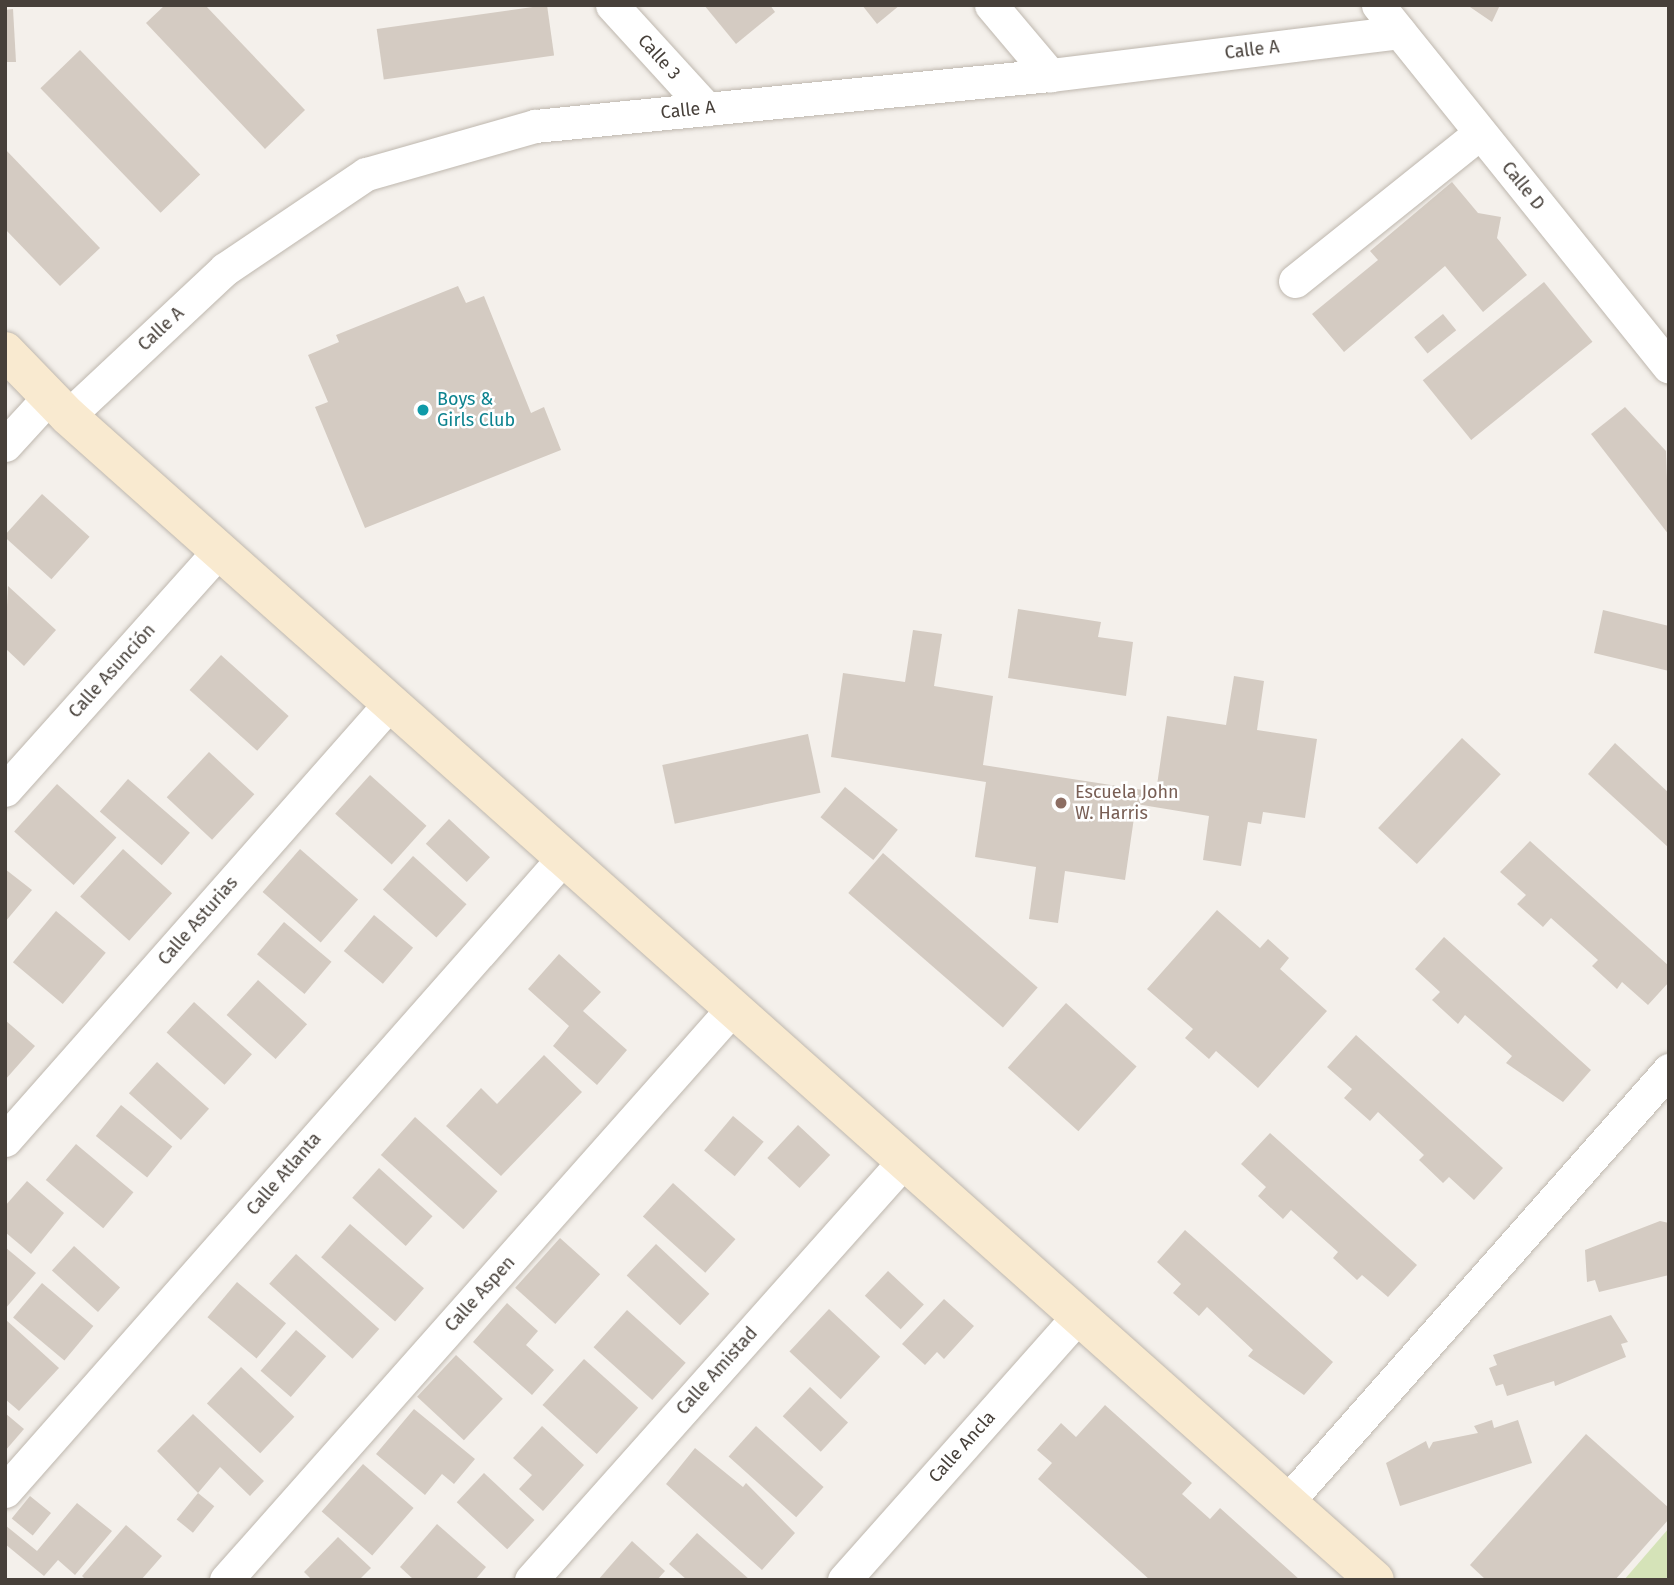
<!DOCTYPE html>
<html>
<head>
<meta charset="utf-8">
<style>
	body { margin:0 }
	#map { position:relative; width:1674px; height:1585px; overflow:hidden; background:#f4f0eb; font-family:"Fira Sans",sans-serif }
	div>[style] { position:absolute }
	.green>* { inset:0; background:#d5e3b8 }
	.building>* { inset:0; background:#d4cbc2; transform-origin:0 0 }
	.roads { filter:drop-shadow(0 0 2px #beb7ae) drop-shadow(0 0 2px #beb7ae) }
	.street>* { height:33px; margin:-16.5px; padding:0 16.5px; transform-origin:16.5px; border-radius:16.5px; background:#fff }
	.secondary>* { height:38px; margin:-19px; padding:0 19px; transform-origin:19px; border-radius:19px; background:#f9ead0 }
	.dots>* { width:19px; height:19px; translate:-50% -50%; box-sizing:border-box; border:4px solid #fff; border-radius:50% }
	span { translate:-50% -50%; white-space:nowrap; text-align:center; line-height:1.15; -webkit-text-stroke:5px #fff; paint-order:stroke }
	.street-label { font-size:18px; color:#47403a }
	.culture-label { font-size:18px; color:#0d838f }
	.left { translate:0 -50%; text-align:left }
	.education-label { font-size:18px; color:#785e54 }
	.frame { position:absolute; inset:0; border:7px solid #47403a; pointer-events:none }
</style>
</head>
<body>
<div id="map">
	<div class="green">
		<div style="clip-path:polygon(1669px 1528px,1669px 1580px,1624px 1580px)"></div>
	</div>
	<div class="building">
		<div style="clip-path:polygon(165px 5px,205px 5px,305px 110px,265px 149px,146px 23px)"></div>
		<div style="left:547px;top:5px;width:51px;height:172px;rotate:82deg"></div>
		<div style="clip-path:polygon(704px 5px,770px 5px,775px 12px,736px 44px)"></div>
		<div style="clip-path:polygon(862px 5px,900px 5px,877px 24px)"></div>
		<div style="clip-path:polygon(1467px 5px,1500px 5px,1492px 22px)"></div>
		<div style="clip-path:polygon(13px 9px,16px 62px,5px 62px,5px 10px)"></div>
		<div style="left:80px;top:50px;width:173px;height:55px;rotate:46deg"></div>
		<div style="clip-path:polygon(5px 149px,100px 248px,60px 286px,5px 229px)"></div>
		<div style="clip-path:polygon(1452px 182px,1478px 213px,1501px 217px,1497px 238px,1527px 275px,1483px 312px,1445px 266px,1344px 352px,1312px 314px,1378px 260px,1370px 251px)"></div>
		<div style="left:1544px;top:282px;width:77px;height:156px;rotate:51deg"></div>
		<div style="clip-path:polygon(458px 286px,466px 303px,484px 296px,531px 413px,544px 407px,561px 450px,365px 528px,315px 407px,328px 402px,308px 355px,339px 342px,336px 335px)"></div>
		<div style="left:1443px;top:314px;width:21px;height:37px;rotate:51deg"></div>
		<div style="clip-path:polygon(1625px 407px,1666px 451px,1669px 535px,1591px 434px)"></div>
		<div style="left:42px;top:494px;width:64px;height:57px;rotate:42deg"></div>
		<div style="clip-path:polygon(8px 586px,56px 630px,24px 666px,5px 648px)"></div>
		<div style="clip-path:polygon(1018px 609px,1101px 622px,1098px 637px,1133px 642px,1126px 696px,1008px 678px)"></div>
		<div style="clip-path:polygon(1603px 610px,1669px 626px,1669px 671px,1594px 653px)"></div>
		<div style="clip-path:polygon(913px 630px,942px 634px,934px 686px,993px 696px,983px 765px,1156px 792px,1167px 716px,1226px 725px,1234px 676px,1264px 681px,1257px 730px,1317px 739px,1305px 818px,1263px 812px,1261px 824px,1248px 822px,1241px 866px,1203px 860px,1209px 816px,1136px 804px,1125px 880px,1065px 871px,1058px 923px,1029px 919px,1036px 867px,975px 857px,986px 782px,831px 757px,843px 673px,905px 682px)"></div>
		<div style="left:221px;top:655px;width:91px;height:47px;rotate:42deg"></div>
		<div style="left:808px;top:734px;width:60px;height:149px;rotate:78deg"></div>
		<div style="left:1462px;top:738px;width:53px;height:123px;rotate:43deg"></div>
		<div style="clip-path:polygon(1615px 743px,1669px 793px,1669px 848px,1588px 774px)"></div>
		<div style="left:209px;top:752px;width:62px;height:62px;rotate:43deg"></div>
		<div style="left:370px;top:775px;width:76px;height:52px;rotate:42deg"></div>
		<div style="left:128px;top:779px;width:82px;height:43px;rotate:41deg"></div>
		<div style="left:57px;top:784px;width:80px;height:64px;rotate:42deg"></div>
		<div style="left:845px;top:787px;width:68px;height:39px;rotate:39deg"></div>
		<div style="left:449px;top:819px;width:56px;height:34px;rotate:43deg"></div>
		<div style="clip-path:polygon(1530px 841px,1669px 966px,1669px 982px,1648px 1005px,1622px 982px,1617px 989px,1592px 966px,1598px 960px,1551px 918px,1543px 927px,1517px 904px,1526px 895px,1500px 872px)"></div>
		<div style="left:123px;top:849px;width:66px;height:64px;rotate:42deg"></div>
		<div style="left:300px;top:849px;width:77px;height:57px;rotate:41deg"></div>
		<div style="left:883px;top:853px;width:205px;height:53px;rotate:41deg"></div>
		<div style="left:413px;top:856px;width:72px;height:45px;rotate:42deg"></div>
		<div style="clip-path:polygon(5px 869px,32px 890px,5px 922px)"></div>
		<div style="clip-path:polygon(1217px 910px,1260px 948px,1268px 939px,1289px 958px,1280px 969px,1327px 1011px,1258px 1088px,1216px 1051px,1209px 1059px,1185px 1038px,1193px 1029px,1147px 989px)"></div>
		<div style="left:56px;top:911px;width:65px;height:67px;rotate:40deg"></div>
		<div style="left:374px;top:915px;width:51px;height:47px;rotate:40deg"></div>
		<div style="left:284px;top:922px;width:62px;height:42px;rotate:40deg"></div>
		<div style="clip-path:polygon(1444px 937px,1591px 1070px,1563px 1102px,1506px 1063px,1512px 1056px,1465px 1015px,1458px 1024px,1432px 1000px,1440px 992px,1415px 969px)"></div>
		<div style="clip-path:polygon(559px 954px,601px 992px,583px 1011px,627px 1050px,597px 1085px,553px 1046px,569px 1026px,528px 989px)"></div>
		<div style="left:258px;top:980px;width:66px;height:47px;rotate:42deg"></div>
		<div style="left:194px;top:1002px;width:78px;height:41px;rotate:42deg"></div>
		<div style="left:1066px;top:1003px;width:95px;height:87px;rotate:42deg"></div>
		<div style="clip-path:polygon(5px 1020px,35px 1046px,5px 1080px)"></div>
		<div style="clip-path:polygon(1356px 1035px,1503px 1168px,1474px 1200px,1449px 1177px,1443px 1183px,1419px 1160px,1424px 1155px,1378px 1112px,1370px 1121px,1344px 1098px,1352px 1089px,1327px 1067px)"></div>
		<div style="clip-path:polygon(544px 1055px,582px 1092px,501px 1176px,446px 1126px,481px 1088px,497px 1104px)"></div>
		<div style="left:157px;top:1062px;width:70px;height:42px;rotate:42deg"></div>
		<div style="left:121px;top:1105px;width:66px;height:40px;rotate:39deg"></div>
		<div style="left:733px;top:1116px;width:40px;height:45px;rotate:40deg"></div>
		<div style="left:415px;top:1117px;width:111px;height:51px;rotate:42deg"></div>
		<div style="left:798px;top:1125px;width:44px;height:45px;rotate:43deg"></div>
		<div style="clip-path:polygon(1270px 1133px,1417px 1265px,1388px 1297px,1362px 1275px,1357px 1280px,1333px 1258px,1338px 1252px,1291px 1210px,1283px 1219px,1258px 1196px,1266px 1187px,1241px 1164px)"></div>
		<div style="left:76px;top:1144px;width:75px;height:47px;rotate:40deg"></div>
		<div style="left:379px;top:1168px;width:72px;height:40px;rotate:42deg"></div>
		<div style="clip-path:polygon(27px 1181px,64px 1213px,31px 1254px,5px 1232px,5px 1206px)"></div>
		<div style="left:673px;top:1183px;width:84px;height:45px;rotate:42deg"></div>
		<div style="clip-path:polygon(1660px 1221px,1669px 1223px,1669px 1275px,1599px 1292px,1595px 1280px,1587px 1282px,1585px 1250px)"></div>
		<div style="left:350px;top:1224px;width:98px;height:44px;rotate:41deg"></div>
		<div style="clip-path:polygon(1185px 1230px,1333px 1362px,1304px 1395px,1248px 1356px,1253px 1350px,1207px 1307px,1199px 1316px,1173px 1293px,1181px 1284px,1157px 1262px)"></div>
		<div style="left:560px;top:1238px;width:54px;height:67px;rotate:42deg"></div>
		<div style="left:656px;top:1244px;width:73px;height:43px;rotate:43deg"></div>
		<div style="left:74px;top:1246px;width:62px;height:33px;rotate:42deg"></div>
		<div style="clip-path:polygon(5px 1247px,36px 1273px,5px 1309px)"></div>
		<div style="left:296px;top:1254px;width:112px;height:40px;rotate:42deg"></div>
		<div style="left:888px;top:1271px;width:49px;height:34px;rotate:43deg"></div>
		<div style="left:237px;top:1282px;width:64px;height:46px;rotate:40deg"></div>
		<div style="left:42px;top:1283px;width:67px;height:45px;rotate:40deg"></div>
		<div style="clip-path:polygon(944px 1299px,974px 1326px,944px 1359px,937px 1352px,925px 1365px,902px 1344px)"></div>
		<div style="clip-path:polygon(507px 1303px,538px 1331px,526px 1345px,554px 1370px,532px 1395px,473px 1342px)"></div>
		<div style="left:829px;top:1309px;width:70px;height:58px;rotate:43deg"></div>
		<div style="left:627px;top:1310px;width:79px;height:50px;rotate:42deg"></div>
		<div style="clip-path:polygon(1611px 1315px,1628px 1342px,1621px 1344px,1626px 1357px,1555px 1386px,1554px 1381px,1507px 1396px,1503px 1384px,1496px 1386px,1489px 1368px,1497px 1365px,1493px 1355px)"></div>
		<div style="clip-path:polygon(5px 1319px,59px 1368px,19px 1411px,5px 1399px)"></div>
		<div style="left:296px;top:1330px;width:40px;height:54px;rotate:41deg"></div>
		<div style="left:456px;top:1355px;width:64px;height:57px;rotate:43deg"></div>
		<div style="left:584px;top:1359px;width:73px;height:62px;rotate:42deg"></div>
		<div style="left:241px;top:1367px;width:73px;height:50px;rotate:43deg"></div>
		<div style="left:810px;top:1387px;width:52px;height:40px;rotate:43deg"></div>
		<div style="clip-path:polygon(1105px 1405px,1192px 1483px,1182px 1494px,1210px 1519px,1220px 1508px,1300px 1580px,1150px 1580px,1038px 1479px,1052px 1463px,1037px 1450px,1061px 1423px,1076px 1437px)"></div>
		<div style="clip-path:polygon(414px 1409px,475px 1459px,454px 1484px,442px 1474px,425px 1495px,376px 1454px)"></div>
		<div style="clip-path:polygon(5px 1413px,24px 1429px,5px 1451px)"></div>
		<div style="clip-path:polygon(193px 1414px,264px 1481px,250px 1496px,220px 1467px,198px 1493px,157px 1451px)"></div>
		<div style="clip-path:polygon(1492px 1420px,1494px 1428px,1518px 1420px,1532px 1463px,1400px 1506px,1386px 1463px,1426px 1441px,1429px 1449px,1433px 1442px,1478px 1433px,1474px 1426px)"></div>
		<div style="clip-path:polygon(542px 1426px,584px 1465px,543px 1511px,519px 1489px,532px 1475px,513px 1458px)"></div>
		<div style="left:756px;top:1426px;width:91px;height:41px;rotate:42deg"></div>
		<div style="clip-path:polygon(1586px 1434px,1669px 1508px,1669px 1519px,1615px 1580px,1486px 1580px,1470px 1565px)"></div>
		<div style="clip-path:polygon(695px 1448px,743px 1487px,746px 1483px,795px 1533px,762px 1570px,666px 1484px)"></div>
		<div style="left:363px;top:1464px;width:67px;height:63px;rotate:41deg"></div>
		<div style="left:484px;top:1473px;width:69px;height:40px;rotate:43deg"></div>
		<div style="left:198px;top:1493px;width:21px;height:34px;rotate:39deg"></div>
		<div style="left:30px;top:1496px;width:27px;height:29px;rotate:39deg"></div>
		<div style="clip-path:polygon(77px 1503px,112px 1531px,75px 1575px,58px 1560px,44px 1576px,5px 1544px,5px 1525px,37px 1551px)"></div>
		<div style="clip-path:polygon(437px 1524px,486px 1567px,475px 1580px,414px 1580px,400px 1567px)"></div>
		<div style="clip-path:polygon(126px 1525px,162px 1556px,141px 1580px,86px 1580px,82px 1576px)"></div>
		<div style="clip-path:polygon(697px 1533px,750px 1580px,687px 1580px,669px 1564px)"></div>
		<div style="clip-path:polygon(338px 1537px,371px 1568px,359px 1580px,312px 1580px,304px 1572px)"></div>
		<div style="clip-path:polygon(632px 1541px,665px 1571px,657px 1580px,598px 1580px)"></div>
	</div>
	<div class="roads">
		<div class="street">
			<div style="left:612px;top:5px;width:141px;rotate:47.6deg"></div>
			<div style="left:991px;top:5px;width:92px;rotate:49.9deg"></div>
			<div style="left:1378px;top:5px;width:464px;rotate:51.2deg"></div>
			<div style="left:1295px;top:281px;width:237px;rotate:-38.7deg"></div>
			<div style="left:68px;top:416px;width:215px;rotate:-43.1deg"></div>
			<div style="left:225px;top:269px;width:170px;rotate:-34deg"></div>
			<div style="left:366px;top:174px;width:176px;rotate:-15.9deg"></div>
			<div style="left:535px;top:126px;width:518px;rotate:-5.66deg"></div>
			<div style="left:1050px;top:75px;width:352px;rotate:-7deg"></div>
			<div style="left:5px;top:445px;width:65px;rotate:-47.5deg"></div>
			<div style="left:5px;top:790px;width:321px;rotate:-48.2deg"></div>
			<div style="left:5px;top:1140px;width:584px;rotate:-48.61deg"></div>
			<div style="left:5px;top:1491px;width:845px;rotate:-48.6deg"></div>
			<div style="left:1287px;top:1502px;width:577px;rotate:-48.51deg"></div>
			<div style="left:226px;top:1580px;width:764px;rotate:-48.45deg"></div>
			<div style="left:531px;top:1580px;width:560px;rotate:-48.33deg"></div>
			<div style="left:844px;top:1580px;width:354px;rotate:-48.4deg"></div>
		</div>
		<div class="secondary">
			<div style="left:5px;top:351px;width:91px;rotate:45.9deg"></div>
			<div style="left:68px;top:416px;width:1750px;rotate:41.69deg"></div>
		</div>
	</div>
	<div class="dots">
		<div style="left:423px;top:410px;background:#0f9aa8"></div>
		<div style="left:1061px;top:803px;background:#8d6e63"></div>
	</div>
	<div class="street-label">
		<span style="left:1252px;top:50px;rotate:-7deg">Calle A</span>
		<span style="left:659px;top:57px;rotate:48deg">Calle 3</span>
		<span style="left:688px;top:110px;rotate:-6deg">Calle A</span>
		<span style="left:1523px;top:186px;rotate:51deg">Calle D</span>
		<span style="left:161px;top:329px;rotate:-43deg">Calle A</span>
		<span style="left:112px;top:671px;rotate:-48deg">Calle Asunción</span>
		<span style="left:198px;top:921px;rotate:-49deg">Calle Asturias</span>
		<span style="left:284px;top:1174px;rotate:-49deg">Calle Atlanta</span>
		<span style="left:480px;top:1294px;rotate:-48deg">Calle Aspen</span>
		<span style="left:717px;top:1371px;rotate:-48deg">Calle Amistad</span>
		<span style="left:962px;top:1447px;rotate:-48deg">Calle Ancla</span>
	</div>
	<div class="culture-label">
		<span class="left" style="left:437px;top:410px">Boys &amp;<br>Girls Club</span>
	</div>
	<div class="education-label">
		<span class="left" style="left:1075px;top:803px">Escuela John<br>W. Harris</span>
	</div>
	<div class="frame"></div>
</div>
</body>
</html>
